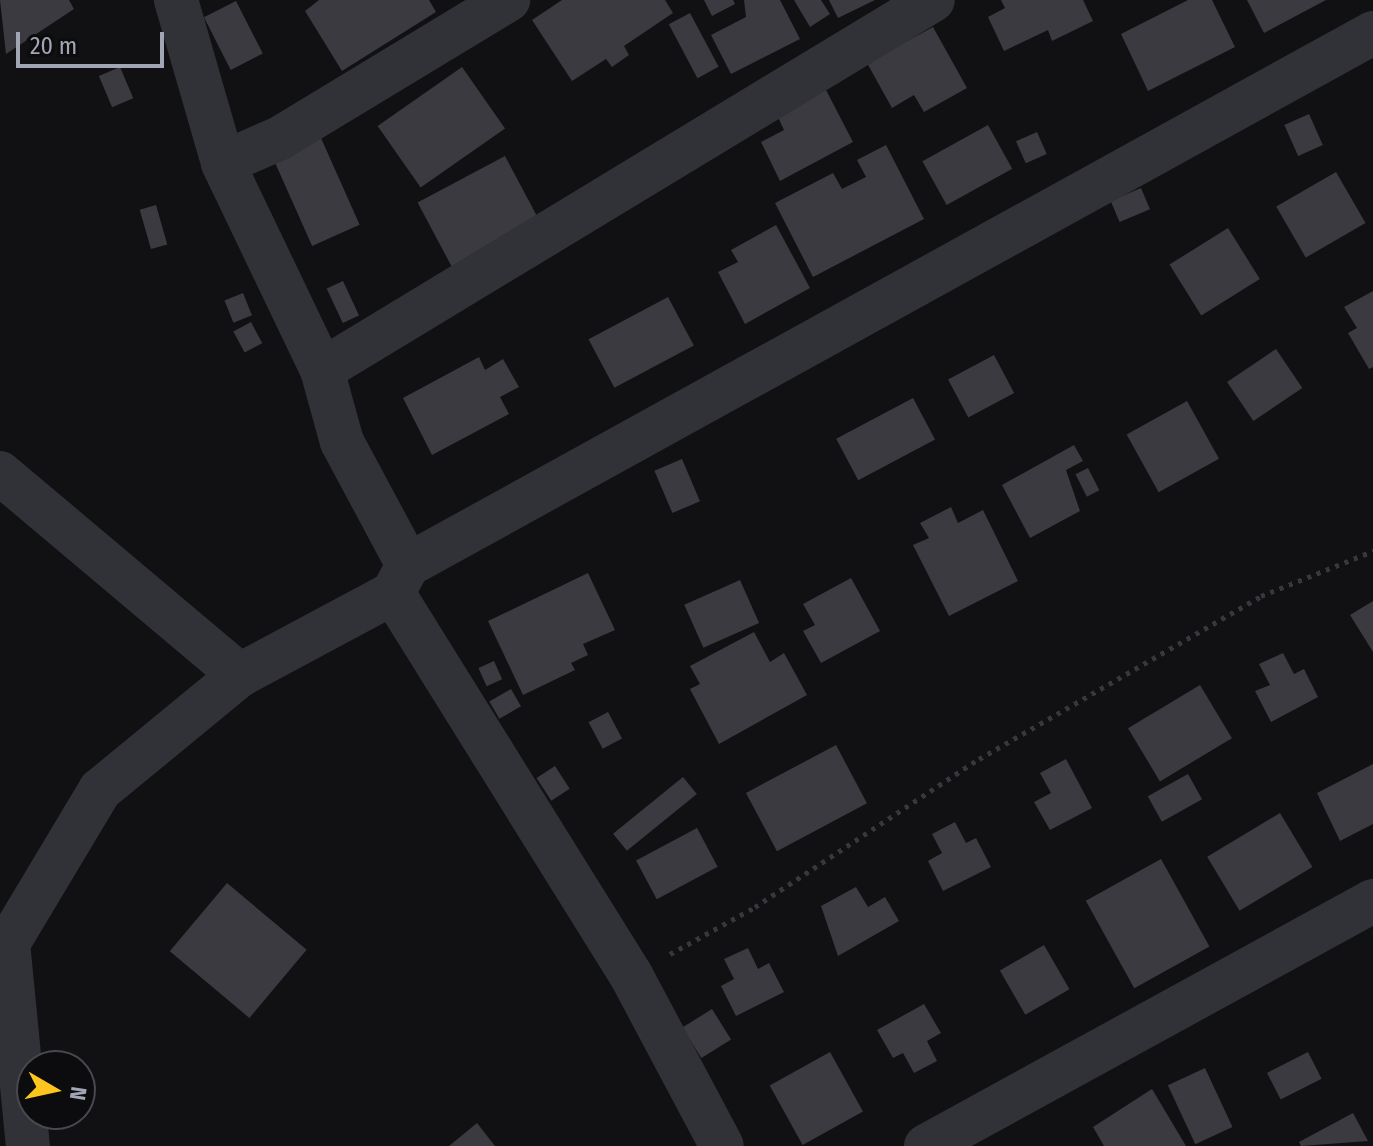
<!DOCTYPE html>
<html>
<head>
<meta charset="utf-8">
<style>
	body { margin:0 }
	#map { position:relative; width:1373px; height:1146px; overflow:hidden; background:#111012; font-family:"Fira Sans Condensed",sans-serif }
	div>[style] { position:absolute }
	.building>* { inset:0; background:#3a3a40; transform-origin:0 0 }
	.path>* { height:5px; margin-top:-2.5px; transform-origin:0; background:repeating-linear-gradient(90deg,#37383e 0 4px,transparent 0 10px) }
	.street>* { height:44px; margin:-22px; padding:0 22px; transform-origin:22px; border-radius:22px; background:#313237 }
	span { translate:-50% -50%; white-space:nowrap; text-align:center; line-height:1.15; -webkit-text-stroke:8px #0c0b0d; paint-order:stroke }
	.north { position:absolute; left:16px; top:1050px; width:80px; height:80px; box-sizing:border-box; background:#0c0b0d; border:2px solid #484950; border-radius:50%; rotate:99deg; font-size:22px; font-weight:700; line-height:32px; text-align:center; color:#a1a5b4 }
	.north::after { content:''; display:block; margin:auto; width:28px; height:36px; background:#fcc61e; clip-path:polygon(50% 0,100% 100%,50% 72%,0 100%) }
	.scale { position:absolute; left:16px; top:32px; width:148px; height:36px; box-sizing:border-box; border:4px solid #a1a5b4; border-top:0; padding-left:10px; font-size:24px; line-height:28px; white-space:nowrap; color:#a1a5b4; -webkit-text-stroke:6px #0c0b0d; paint-order:stroke }
</style>
</head>
<body>
<div id="map">
	<div class="building">
		<div style="clip-path:polygon(0 0,69px 0,74px 9px,6px 54px)"></div>
		<div style="clip-path:polygon(429px 0,436px 12px,342px 71px,305px 11px,319px 0)"></div>
		<div style="clip-path:polygon(562px 0,665px 0,673px 13px,624px 46px,629px 55px,612px 67px,606px 59px,572px 81px,532px 20px)"></div>
		<div style="clip-path:polygon(704px 0,733px 0,735px 4px,712px 16px)"></div>
		<div style="clip-path:polygon(744px 0,780px 0,800px 39px,731px 74px,711px 35px,746px 17px)"></div>
		<div style="clip-path:polygon(794px 0,821px 0,830px 14px,810px 27px)"></div>
		<div style="clip-path:polygon(829px 0,875px 0,838px 18px)"></div>
		<div style="clip-path:polygon(1001px 0,1083px 0,1093px 21px,1052px 41px,1048px 30px,1004px 51px,988px 17px,1005px 8px)"></div>
		<div style="clip-path:polygon(1188px 0,1212px 0,1235px 47px,1148px 91px,1121px 34px)"></div>
		<div style="clip-path:polygon(1247px 0,1326px 0,1264px 33px)"></div>
		<div style="left:236px;top:1px;width:59px;height:36px;rotate:63deg"></div>
		<div style="left:690px;top:13px;width:61px;height:24px;rotate:62deg"></div>
		<div style="clip-path:polygon(933px 27px,967px 88px,924px 112px,914px 95px,892px 108px,867px 63px)"></div>
		<div style="left:120px;top:67px;width:34px;height:23px;rotate:67deg"></div>
		<div style="left:462px;top:67px;width:75px;height:103px;rotate:55deg"></div>
		<div style="clip-path:polygon(825px 88px,853px 142px,780px 181px,761px 142px,784px 130px,776px 113px)"></div>
		<div style="left:1309px;top:114px;width:34px;height:27px;rotate:66deg"></div>
		<div style="left:988px;top:125px;width:50px;height:75px;rotate:61deg"></div>
		<div style="left:1037px;top:132px;width:24px;height:23px;rotate:66deg"></div>
		<div style="left:321px;top:138px;width:95px;height:52px;rotate:66deg"></div>
		<div style="clip-path:polygon(886px 145px,924px 219px,813px 277px,775px 203px,833px 173px,842px 189px,866px 177px,857px 160px)"></div>
		<div style="left:505px;top:156px;width:76px;height:99px;rotate:62deg"></div>
		<div style="left:1336px;top:172px;width:59px;height:69px;rotate:60deg"></div>
		<div style="left:1141px;top:188px;width:23px;height:33px;rotate:67deg"></div>
		<div style="left:156px;top:205px;width:41px;height:17px;rotate:74deg"></div>
		<div style="clip-path:polygon(776px 225px,810px 288px,745px 324px,718px 272px,738px 262px,731px 250px)"></div>
		<div style="left:1228px;top:228px;width:60px;height:69px;rotate:58deg"></div>
		<div style="left:343px;top:281px;width:38px;height:18px;rotate:65deg"></div>
		<div style="clip-path:polygon(1373px 291px,1373px 367px,1369px 369px,1348px 333px,1357px 328px,1344px 307px)"></div>
		<div style="left:243px;top:293px;width:24px;height:20px;rotate:68deg"></div>
		<div style="left:668px;top:297px;width:55px;height:90px;rotate:62deg"></div>
		<div style="left:251px;top:322px;width:24px;height:20px;rotate:62deg"></div>
		<div style="left:1276px;top:349px;width:47px;height:59px;rotate:56deg"></div>
		<div style="left:994px;top:355px;width:43px;height:52px;rotate:62deg"></div>
		<div style="clip-path:polygon(479px 357px,485px 370px,503px 359px,519px 387px,500px 397px,509px 414px,432px 455px,403px 398px)"></div>
		<div style="left:913px;top:398px;width:47px;height:87px;rotate:62deg"></div>
		<div style="left:1187px;top:401px;width:66px;height:69px;rotate:61deg"></div>
		<div style="clip-path:polygon(1074px 445px,1083px 461px,1066px 470px,1080px 511px,1030px 538px,1002px 485px)"></div>
		<div style="left:682px;top:459px;width:46px;height:30px;rotate:67deg"></div>
		<div style="left:1088px;top:468px;width:25px;height:14px;rotate:63deg"></div>
		<div style="clip-path:polygon(951px 507px,958px 523px,983px 510px,1018px 581px,949px 616px,913px 545px,929px 538px,920px 523px)"></div>
		<div style="clip-path:polygon(588px 573px,615px 630px,583px 644px,588px 655px,571px 663px,575px 670px,523px 695px,488px 621px)"></div>
		<div style="clip-path:polygon(851px 578px,880px 631px,821px 663px,803px 631px,815px 625px,803px 604px)"></div>
		<div style="left:740px;top:580px;width:47px;height:61px;rotate:66deg"></div>
		<div style="clip-path:polygon(1373px 601px,1373px 652px,1350px 615px)"></div>
		<div style="clip-path:polygon(754px 632px,770px 662px,784px 653px,807px 695px,719px 744px,690px 689px,700px 684px,690px 666px)"></div>
		<div style="clip-path:polygon(1283px 653px,1294px 674px,1304px 669px,1318px 697px,1271px 722px,1255px 691px,1270px 685px,1259px 664px)"></div>
		<div style="left:494px;top:661px;width:20px;height:17px;rotate:66deg"></div>
		<div style="left:1200px;top:685px;width:62px;height:84px;rotate:59deg"></div>
		<div style="left:511px;top:689px;width:20px;height:25px;rotate:60deg"></div>
		<div style="left:608px;top:712px;width:30px;height:22px;rotate:62deg"></div>
		<div style="left:836px;top:745px;width:66px;height:102px;rotate:62deg"></div>
		<div style="clip-path:polygon(1066px 759px,1092px 808px,1050px 830px,1034px 802px,1051px 793px,1040px 773px)"></div>
		<div style="clip-path:polygon(1373px 764px,1373px 824px,1340px 841px,1317px 793px)"></div>
		<div style="left:555px;top:766px;width:27px;height:22px;rotate:57deg"></div>
		<div style="left:1188px;top:774px;width:29px;height:46px;rotate:61deg"></div>
		<div style="left:683px;top:777px;width:22px;height:90px;rotate:51deg"></div>
		<div style="left:1280px;top:813px;width:63px;height:85px;rotate:59deg"></div>
		<div style="clip-path:polygon(955px 822px,966px 843px,976px 838px,991px 867px,943px 891px,928px 861px,942px 853px,932px 834px)"></div>
		<div style="left:697px;top:828px;width:44px;height:69px;rotate:62deg"></div>
		<div style="left:1161px;top:859px;width:100px;height:86px;rotate:61deg"></div>
		<div style="left:227px;top:883px;width:104px;height:89px;rotate:40deg"></div>
		<div style="clip-path:polygon(856px 887px,868px 907px,885px 897px,899px 921px,838px 956px,821px 906px)"></div>
		<div style="left:1044px;top:945px;width:51px;height:51px;rotate:60deg"></div>
		<div style="clip-path:polygon(748px 948px,758px 969px,769px 963px,784px 992px,736px 1016px,721px 986px,734px 979px,724px 959px)"></div>
		<div style="clip-path:polygon(924px 1004px,941px 1033px,927px 1041px,937px 1061px,914px 1073px,903px 1053px,893px 1058px,877px 1030px)"></div>
		<div style="left:712px;top:1009px;width:36px;height:35px;rotate:58deg"></div>
		<div style="left:830px;top:1052px;width:68px;height:69px;rotate:61deg"></div>
		<div style="left:1308px;top:1052px;width:30px;height:46px;rotate:63deg"></div>
		<div style="left:1205px;top:1068px;width:65px;height:41px;rotate:65deg"></div>
		<div style="clip-path:polygon(1152px 1089px,1186px 1146px,1104px 1146px,1093px 1127px)"></div>
		<div style="clip-path:polygon(1353px 1113px,1368px 1141px,1301px 1146px,1299px 1142px)"></div>
		<div style="clip-path:polygon(477px 1123px,495px 1146px,449px 1146px)"></div>
	</div>
	<div class="path">
		<div style="left:670px;top:954px;width:97px;rotate:-28.9deg"></div>
		<div style="left:755px;top:907px;width:268px;rotate:-33.5deg"></div>
		<div style="left:979px;top:759px;width:326px;rotate:-30deg"></div>
		<div style="left:1261px;top:596px;width:121px;rotate:-21.9deg"></div>
	</div>
	<div class="street">
		<div style="left:223px;top:163px;width:62px;rotate:-23.7deg"></div>
		<div style="left:280px;top:138px;width:267px;rotate:-31.2deg"></div>
		<div style="left:322px;top:370px;width:714px;rotate:-31.2deg"></div>
		<div style="left:0;top:473px;width:314px;rotate:40.1deg"></div>
		<div style="left:408px;top:565px;width:1102px;rotate:-28.87deg"></div>
		<div style="left:393px;top:593px;width:452px;rotate:58.1deg"></div>
		<div style="left:632px;top:977px;width:191px;rotate:62deg"></div>
		<div style="left:8px;top:943px;width:204px;rotate:84.4deg"></div>
		<div style="left:0;top:957px;width:195px;rotate:-59.1deg"></div>
		<div style="left:100px;top:790px;width:181px;rotate:-39.4deg"></div>
		<div style="left:240px;top:675px;width:174px;rotate:-28.2deg"></div>
		<div style="left:393px;top:593px;width:32px;rotate:-62deg"></div>
		<div style="left:408px;top:565px;width:140px;rotate:-118.2deg"></div>
		<div style="left:342px;top:442px;width:75px;rotate:-105.5deg"></div>
		<div style="left:322px;top:370px;width:229px;rotate:-115.6deg"></div>
		<div style="left:223px;top:163px;width:170px;rotate:-106.1deg"></div>
		<div style="left:926px;top:1146px;width:510px;rotate:-28.73deg"></div>
	</div>
	<div class="north">N</div>
	<div class="scale">20 m</div>
</div>
</body>
</html>
